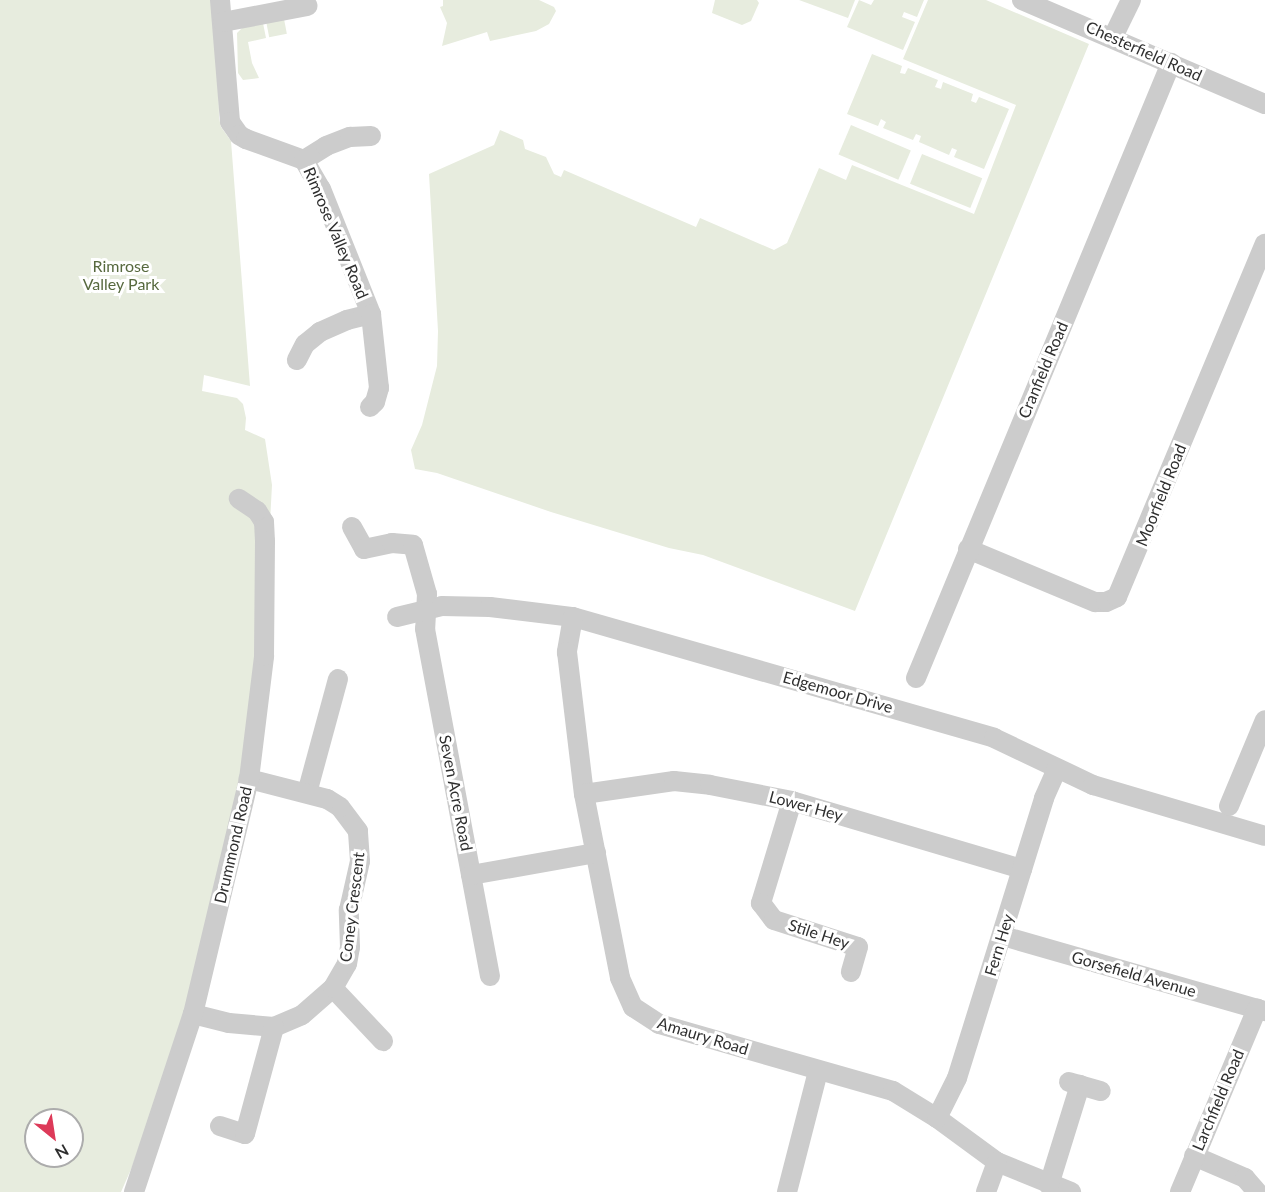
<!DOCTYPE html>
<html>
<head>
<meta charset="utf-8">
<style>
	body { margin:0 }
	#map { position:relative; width:1265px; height:1192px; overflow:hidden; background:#fff; font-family:Lato,sans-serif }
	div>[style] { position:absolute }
	.green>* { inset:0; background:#e7ecde; transform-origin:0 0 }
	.minor>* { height:20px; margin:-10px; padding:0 10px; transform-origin:10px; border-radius:10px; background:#ccc }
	span { translate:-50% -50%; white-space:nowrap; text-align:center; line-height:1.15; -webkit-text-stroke:6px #fff; paint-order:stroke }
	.street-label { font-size:16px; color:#2f2f2f }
	.park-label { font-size:16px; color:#57693e }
	.north { position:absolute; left:24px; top:1108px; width:60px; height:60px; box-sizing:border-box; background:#fff; border:2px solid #acacac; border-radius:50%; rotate:150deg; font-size:16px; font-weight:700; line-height:24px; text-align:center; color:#2f2f2f }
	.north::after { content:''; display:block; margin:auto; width:21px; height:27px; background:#dd3a59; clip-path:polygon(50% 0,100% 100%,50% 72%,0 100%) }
</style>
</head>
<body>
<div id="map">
	<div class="green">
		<div style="clip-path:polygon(evenodd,0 0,212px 0,218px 58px,219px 118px,221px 127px,231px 141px,250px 386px,204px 375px,202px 391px,237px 398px,243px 404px,246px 418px,245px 430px,265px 439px,272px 485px,264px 635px,239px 795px,180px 1027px,132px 1167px,121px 1192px,0 1192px,0 0,36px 1120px,72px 1120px,72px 1156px,36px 1156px,36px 1120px)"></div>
		<div style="clip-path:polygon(443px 0,539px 0,554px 7px,556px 11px,549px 24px,536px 31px,490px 41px,487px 32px,442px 46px,447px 23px,440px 7px,443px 6px)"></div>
		<div style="clip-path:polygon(715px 0,757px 0,759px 3px,751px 21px,742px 25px,712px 13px)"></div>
		<div style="clip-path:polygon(799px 0,855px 0,848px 18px)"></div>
		<div style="clip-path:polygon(859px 0,871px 5px,874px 0,924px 0,917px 17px,904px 12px,902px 17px,915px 22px,903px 50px,847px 27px)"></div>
		<div style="clip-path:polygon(928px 0,986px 0,1089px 44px,855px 611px,703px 555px,669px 548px,551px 512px,437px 473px,415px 469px,411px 450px,422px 425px,437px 366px,438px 331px,429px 174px,494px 145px,500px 130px,523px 140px,525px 149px,546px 157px,554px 174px,561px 177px,564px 170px,696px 227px,700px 218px,774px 250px,787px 243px,819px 168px,846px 180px,852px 165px,974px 214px,1016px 105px,903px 59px)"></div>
		<div style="left:284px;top:19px;width:15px;height:18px;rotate:79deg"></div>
		<div style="clip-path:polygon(263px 23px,266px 38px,248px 42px,252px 63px,259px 78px,243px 80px,238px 73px,237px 33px,242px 28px)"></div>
		<div style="clip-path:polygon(872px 54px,902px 66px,900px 73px,905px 74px,908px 68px,938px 80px,935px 87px,941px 89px,943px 82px,973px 94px,971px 101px,976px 103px,979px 97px,1009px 109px,984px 169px,954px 157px,957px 150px,952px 148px,949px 155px,919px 142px,921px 136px,916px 134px,913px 140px,883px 128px,886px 122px,881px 119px,878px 126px,847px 114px)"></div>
		<div style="left:851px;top:125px;width:65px;height:32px;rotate:23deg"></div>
		<div style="left:922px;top:154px;width:65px;height:32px;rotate:22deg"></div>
	</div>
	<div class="minor">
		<div style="left:220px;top:0;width:122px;rotate:85.3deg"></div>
		<div style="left:230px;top:122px;width:16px;rotate:55deg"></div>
		<div style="left:239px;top:135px;width:8px;rotate:30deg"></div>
		<div style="left:246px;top:139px;width:62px;rotate:19.9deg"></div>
		<div style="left:304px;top:160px;width:34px;rotate:60deg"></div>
		<div style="left:321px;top:189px;width:135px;rotate:68.2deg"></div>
		<div style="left:371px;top:314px;width:25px;rotate:166deg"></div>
		<div style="left:347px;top:320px;width:30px;rotate:156deg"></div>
		<div style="left:320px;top:332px;width:19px;rotate:141deg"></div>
		<div style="left:305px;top:344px;width:18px;rotate:117deg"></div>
		<div style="left:1022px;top:0;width:264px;rotate:23.2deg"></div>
		<div style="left:223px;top:22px;width:86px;rotate:-10.8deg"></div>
		<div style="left:1113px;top:37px;width:41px;rotate:-64.1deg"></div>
		<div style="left:304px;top:160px;width:26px;rotate:-32deg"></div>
		<div style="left:326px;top:146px;width:26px;rotate:-21deg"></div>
		<div style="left:350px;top:137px;width:21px;rotate:-3deg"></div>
		<div style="left:370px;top:407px;width:7px;rotate:-45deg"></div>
		<div style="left:375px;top:402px;width:15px;rotate:-74deg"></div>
		<div style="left:379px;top:388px;width:74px;rotate:-96.2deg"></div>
		<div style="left:352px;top:527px;width:25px;rotate:61deg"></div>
		<div style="left:364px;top:549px;width:29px;rotate:-12deg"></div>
		<div style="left:392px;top:543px;width:21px;rotate:5deg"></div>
		<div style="left:413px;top:545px;width:51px;rotate:74.1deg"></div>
		<div style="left:427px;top:594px;width:35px;rotate:93deg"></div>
		<div style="left:425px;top:629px;width:353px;rotate:79.4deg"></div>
		<div style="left:968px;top:549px;width:138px;rotate:22.7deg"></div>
		<div style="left:1095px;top:602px;width:11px"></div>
		<div style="left:1106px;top:602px;width:12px;rotate:-24deg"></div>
		<div style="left:1117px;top:597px;width:383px;rotate:-67.3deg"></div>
		<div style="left:397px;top:617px;width:46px;rotate:-13.7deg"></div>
		<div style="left:442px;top:606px;width:48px;rotate:1.2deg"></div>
		<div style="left:490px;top:607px;width:84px;rotate:6.9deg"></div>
		<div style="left:573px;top:617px;width:438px;rotate:16deg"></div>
		<div style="left:994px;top:738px;width:110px;rotate:25.4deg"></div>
		<div style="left:1093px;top:785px;width:179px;rotate:16.5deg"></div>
		<div style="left:573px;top:617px;width:36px;rotate:100deg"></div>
		<div style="left:567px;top:652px;width:143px;rotate:83.2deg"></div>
		<div style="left:584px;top:794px;width:187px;rotate:78.9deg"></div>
		<div style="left:620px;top:978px;width:32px;rotate:66deg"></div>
		<div style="left:633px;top:1007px;width:31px;rotate:33deg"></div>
		<div style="left:659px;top:1024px;width:243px;rotate:16deg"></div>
		<div style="left:893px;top:1091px;width:52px;rotate:31.5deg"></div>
		<div style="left:937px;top:1118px;width:74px;rotate:36.3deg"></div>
		<div style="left:997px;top:1162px;width:80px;rotate:22.1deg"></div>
		<div style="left:916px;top:678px;width:666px;rotate:-67.48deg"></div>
		<div style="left:307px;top:793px;width:118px;rotate:-74.8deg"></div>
		<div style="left:584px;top:794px;width:91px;rotate:-8.2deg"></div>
		<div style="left:674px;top:781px;width:36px;rotate:6deg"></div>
		<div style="left:710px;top:785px;width:84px;rotate:11deg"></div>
		<div style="left:792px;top:801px;width:240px;rotate:16.5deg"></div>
		<div style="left:792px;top:801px;width:107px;rotate:106.9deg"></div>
		<div style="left:761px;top:903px;width:21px;rotate:53deg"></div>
		<div style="left:774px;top:920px;width:88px;rotate:17.8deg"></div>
		<div style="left:858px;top:947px;width:26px;rotate:106deg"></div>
		<div style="left:1229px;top:806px;width:93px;rotate:-67.3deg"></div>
		<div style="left:471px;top:875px;width:127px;rotate:-10deg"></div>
		<div style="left:1003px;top:936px;width:273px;rotate:16deg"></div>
		<div style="left:333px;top:988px;width:73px;rotate:46.7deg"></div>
		<div style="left:193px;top:1014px;width:37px;rotate:14deg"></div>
		<div style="left:229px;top:1023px;width:45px;rotate:5.1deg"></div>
		<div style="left:274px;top:1027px;width:30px;rotate:-23deg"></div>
		<div style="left:302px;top:1015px;width:41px;rotate:-41.1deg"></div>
		<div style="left:333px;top:988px;width:28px;rotate:-60deg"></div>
		<div style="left:347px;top:964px;width:17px;rotate:-80deg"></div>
		<div style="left:350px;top:947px;width:37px;rotate:-92deg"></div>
		<div style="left:349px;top:910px;width:50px;rotate:-77.3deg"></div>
		<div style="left:360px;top:861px;width:30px;rotate:-94deg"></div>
		<div style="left:358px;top:831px;width:30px;rotate:-127deg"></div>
		<div style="left:340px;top:807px;width:15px;rotate:-148deg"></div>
		<div style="left:327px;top:799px;width:81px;rotate:-165.6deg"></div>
		<div style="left:1069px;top:1082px;width:33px;rotate:16deg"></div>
		<div style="left:937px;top:1118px;width:45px;rotate:-63.4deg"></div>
		<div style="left:957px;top:1078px;width:293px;rotate:-72.7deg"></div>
		<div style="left:1044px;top:798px;width:32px;rotate:-66deg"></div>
		<div style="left:220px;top:1126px;width:26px;rotate:18deg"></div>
		<div style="left:245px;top:1134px;width:111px;rotate:-74.8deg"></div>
		<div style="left:1194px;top:1156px;width:56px;rotate:23.3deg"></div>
		<div style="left:1245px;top:1178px;width:18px;rotate:49deg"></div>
		<div style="left:1049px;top:1185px;width:105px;rotate:-72.8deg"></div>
		<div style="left:134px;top:1192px;width:188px;rotate:-71.7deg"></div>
		<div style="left:193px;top:1014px;width:242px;rotate:-76.6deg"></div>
		<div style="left:249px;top:779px;width:124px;rotate:-83deg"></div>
		<div style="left:264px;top:656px;width:115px;rotate:-89.5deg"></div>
		<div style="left:265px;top:541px;width:19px;rotate:-93deg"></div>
		<div style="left:264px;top:522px;width:13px;rotate:-122deg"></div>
		<div style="left:257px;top:511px;width:22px;rotate:-146deg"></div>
		<div style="left:787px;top:1192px;width:125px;rotate:-75.6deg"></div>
		<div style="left:986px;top:1192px;width:32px;rotate:-70deg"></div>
		<div style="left:1180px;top:1192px;width:199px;rotate:-67.2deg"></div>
	</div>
	<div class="street-label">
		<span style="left:1144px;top:51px;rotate:24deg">Chesterfield Road</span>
		<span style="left:336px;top:233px;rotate:67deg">Rimrose Valley Road</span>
		<span style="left:1043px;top:370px;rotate:-67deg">Cranfield Road</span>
		<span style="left:1161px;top:495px;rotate:-68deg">Moorfield Road</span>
		<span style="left:838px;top:692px;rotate:16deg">Edgemoor Drive</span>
		<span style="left:456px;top:793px;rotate:79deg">Seven Acre Road</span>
		<span style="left:806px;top:806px;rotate:15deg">Lower Hey</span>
		<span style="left:233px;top:845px;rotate:-77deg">Drummond Road</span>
		<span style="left:352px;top:907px;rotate:-83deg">Coney Crescent</span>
		<span style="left:819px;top:934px;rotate:18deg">Stile Hey</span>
		<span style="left:999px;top:945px;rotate:-73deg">Fern Hey</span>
		<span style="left:1134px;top:974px;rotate:16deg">Gorsefield Avenue</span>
		<span style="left:703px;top:1036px;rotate:17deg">Amaury Road</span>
		<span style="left:1218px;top:1100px;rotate:-67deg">Larchfield Road</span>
	</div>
	<div class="park-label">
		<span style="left:121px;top:275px">Rimrose<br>Valley Park</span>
	</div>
	<div class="north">N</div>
</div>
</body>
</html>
